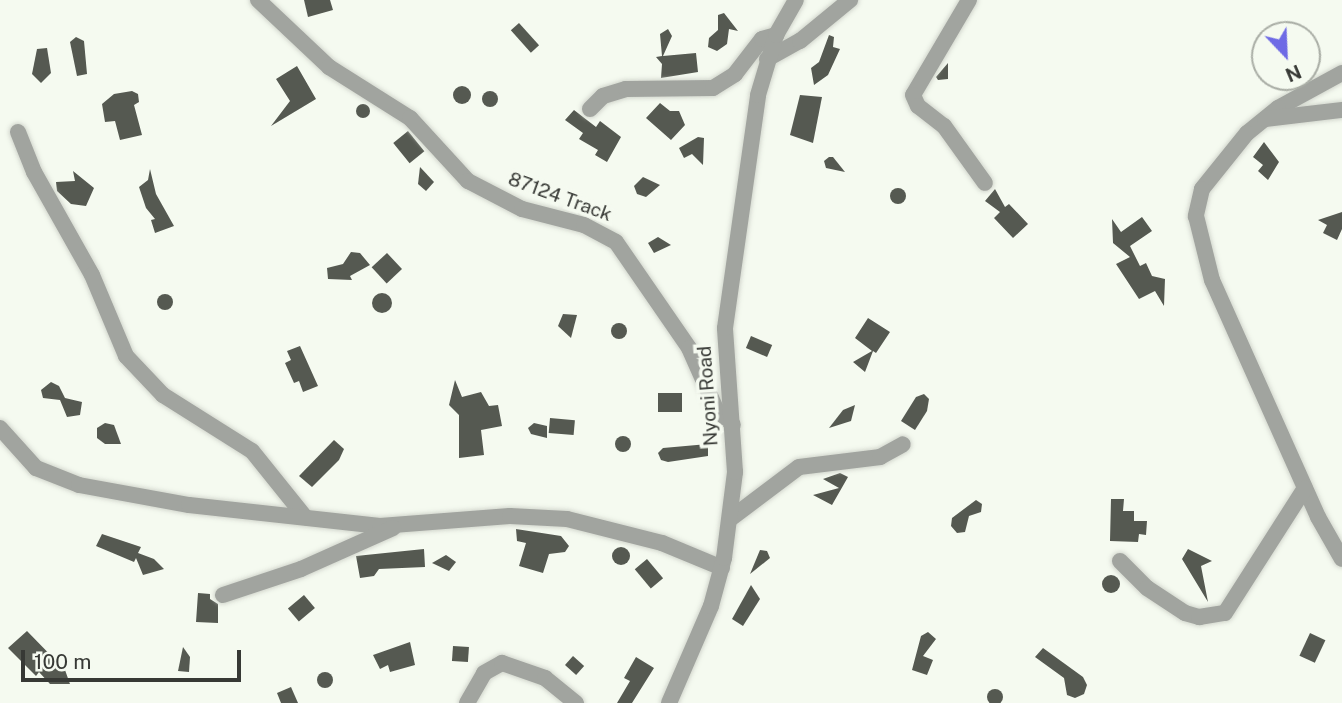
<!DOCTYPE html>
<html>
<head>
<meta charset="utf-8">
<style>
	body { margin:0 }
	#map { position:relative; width:1342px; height:703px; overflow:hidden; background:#f5faf0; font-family:"Public Sans",sans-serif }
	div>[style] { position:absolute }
	.building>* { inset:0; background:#555951; transform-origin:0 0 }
	.round { border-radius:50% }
	.roads { filter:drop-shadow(0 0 2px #d3d7ce) drop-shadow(0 0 2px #d3d7ce) }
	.minor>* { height:16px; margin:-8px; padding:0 8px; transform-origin:8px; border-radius:8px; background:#a1a49f }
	span { translate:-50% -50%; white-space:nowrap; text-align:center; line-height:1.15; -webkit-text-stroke:7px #f5faf0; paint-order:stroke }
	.street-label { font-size:19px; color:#373935 }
	.north { position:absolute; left:1251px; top:21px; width:70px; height:70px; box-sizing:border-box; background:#f5faf0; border:2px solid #a9ada5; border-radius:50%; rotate:157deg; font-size:19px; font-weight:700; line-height:28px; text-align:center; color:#373935 }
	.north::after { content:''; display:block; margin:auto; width:24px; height:32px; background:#6e6ae5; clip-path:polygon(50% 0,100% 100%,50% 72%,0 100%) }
	.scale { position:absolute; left:21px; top:650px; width:220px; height:32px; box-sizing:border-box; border:4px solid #373935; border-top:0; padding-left:9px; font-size:21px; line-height:24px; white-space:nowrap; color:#373935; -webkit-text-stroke:5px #f5faf0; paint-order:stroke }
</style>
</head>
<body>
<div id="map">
	<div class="building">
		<div style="clip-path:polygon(304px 0,330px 0,333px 10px,308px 17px)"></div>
		<div style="clip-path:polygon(724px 13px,738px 31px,729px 29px,727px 44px,717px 51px,708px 47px,709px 38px,718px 30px,718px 15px)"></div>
		<div style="left:519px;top:23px;width:30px;height:11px;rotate:48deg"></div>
		<div style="clip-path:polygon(668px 29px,672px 36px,663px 56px,696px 53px,698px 72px,661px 78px,662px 64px,656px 57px,662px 56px,660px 34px)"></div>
		<div style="clip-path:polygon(829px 35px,834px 37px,833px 47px,840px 49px,828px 75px,814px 85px,811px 68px,819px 62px)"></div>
		<div style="clip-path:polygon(76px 37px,84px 41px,87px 74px,77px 76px,70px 42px)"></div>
		<div style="clip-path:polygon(47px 48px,51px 73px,41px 83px,32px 74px,37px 49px)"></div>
		<div style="clip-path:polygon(948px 63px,948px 79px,938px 80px,936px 77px)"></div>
		<div style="clip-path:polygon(297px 66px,316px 99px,271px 126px,290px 101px,276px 79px)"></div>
		<div class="round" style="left:453px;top:86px;width:18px;height:18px"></div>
		<div class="round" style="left:482px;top:91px;width:16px;height:16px"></div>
		<div style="clip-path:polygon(132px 91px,138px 94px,139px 102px,134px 105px,142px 135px,120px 140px,115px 121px,105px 122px,102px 104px,114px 94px)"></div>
		<div style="clip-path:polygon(800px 95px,822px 97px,813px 143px,790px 135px)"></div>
		<div style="clip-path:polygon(660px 103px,670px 111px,679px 111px,685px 125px,671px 140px,646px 118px)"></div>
		<div class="round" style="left:356px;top:104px;width:14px;height:14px"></div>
		<div style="clip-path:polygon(574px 110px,596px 127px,600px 121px,621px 137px,607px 162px,595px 155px,598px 150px,579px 139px,583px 133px,565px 120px)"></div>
		<div style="left:408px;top:131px;width:26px;height:19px;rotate:51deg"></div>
		<div style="clip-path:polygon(698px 137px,704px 138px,703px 165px,692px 154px,684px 158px,679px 148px)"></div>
		<div style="clip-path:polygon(1264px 142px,1279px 162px,1268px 180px,1258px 171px,1263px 165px,1253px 157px)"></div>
		<div style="clip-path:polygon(829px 157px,833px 157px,845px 172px,826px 168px,824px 161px)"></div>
		<div style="clip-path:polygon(420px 167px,434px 182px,426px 191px,418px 184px)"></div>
		<div style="clip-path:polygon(150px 169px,156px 194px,174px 226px,155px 233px,151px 220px,155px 219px,146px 208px,139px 187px,148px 180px)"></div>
		<div style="clip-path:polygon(73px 171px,94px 188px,86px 206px,71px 204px,57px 191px,56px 182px,75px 181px)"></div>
		<div style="clip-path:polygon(643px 177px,660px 185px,646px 197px,637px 194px,634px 186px)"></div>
		<div class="round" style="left:890px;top:188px;width:16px;height:16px"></div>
		<div style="clip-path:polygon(995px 189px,1005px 207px,1009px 204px,1028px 224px,1013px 238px,994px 218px,1000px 212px,985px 201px)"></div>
		<div style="clip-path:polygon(1342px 212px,1342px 229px,1337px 240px,1323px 233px,1327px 225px,1318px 220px)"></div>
		<div style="clip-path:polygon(1142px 217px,1152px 231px,1130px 246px,1140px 266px,1146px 263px,1152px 276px,1165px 279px,1164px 306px,1155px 291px,1139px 299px,1116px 264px,1130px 257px,1113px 243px,1112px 219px,1121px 232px)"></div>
		<div style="clip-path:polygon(658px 237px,671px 245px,654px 253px,648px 243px)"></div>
		<div style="clip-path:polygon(351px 252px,360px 253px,370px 265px,350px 276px,352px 280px,328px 279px,327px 268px,343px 264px)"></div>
		<div style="left:387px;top:253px;width:22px;height:21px;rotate:47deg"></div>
		<div class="round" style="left:372px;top:293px;width:20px;height:20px"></div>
		<div class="round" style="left:157px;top:294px;width:16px;height:16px"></div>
		<div style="clip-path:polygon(563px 314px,577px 315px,571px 338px,558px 326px)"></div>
		<div style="clip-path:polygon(868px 318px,890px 332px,876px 353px,873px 351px,865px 372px,853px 362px,872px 351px,855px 338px)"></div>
		<div class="round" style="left:611px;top:323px;width:16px;height:16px"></div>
		<div style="left:751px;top:336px;width:23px;height:13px;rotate:23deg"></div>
		<div style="clip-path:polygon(300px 346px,318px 386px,303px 392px,299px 381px,294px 383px,285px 363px,291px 360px,287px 351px)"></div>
		<div style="clip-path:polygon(455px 380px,462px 397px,481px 392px,489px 406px,498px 405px,502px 426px,481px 430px,484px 455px,459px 458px,459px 415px,449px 405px)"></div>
		<div style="clip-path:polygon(51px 382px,59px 386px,65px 398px,82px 402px,80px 415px,67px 417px,60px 400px,43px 398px,41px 390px)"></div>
		<div style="left:658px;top:393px;width:24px;height:19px"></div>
		<div style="clip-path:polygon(924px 394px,929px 399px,927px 411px,915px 430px,901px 421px,916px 397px)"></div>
		<div style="clip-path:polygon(855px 405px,851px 421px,829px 428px,843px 410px)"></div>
		<div style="left:550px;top:418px;width:25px;height:15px;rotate:5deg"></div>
		<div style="clip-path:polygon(105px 423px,114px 425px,121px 444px,105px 444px,97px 438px,97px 428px)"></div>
		<div style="clip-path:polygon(534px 423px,547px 426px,547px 438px,531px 434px,528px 428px)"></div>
		<div class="round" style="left:615px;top:436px;width:16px;height:16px"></div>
		<div style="clip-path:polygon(334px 440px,344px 449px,339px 460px,312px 487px,299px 476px)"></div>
		<div style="clip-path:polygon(708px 444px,708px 456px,668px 462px,661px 460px,658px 453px,663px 448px)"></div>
		<div style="clip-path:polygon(840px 473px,848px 477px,832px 505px,813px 495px,839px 488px,823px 479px)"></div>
		<div style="clip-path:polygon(1111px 499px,1124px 499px,1123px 511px,1134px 511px,1134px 521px,1147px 521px,1146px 535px,1139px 534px,1138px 542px,1110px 541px)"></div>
		<div style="clip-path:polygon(976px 500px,982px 504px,981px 512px,969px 516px,965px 532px,957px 533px,951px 526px,952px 518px)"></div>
		<div style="clip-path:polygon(516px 529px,561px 536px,569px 546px,565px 552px,549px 554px,543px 573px,519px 566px,526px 543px,517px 541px)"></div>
		<div style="clip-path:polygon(102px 534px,141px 547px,138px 553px,154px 559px,164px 569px,143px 575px,136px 558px,134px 562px,96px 546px)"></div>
		<div class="round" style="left:612px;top:547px;width:18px;height:18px"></div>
		<div style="clip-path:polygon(424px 549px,425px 567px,379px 569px,374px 576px,360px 578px,356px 556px)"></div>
		<div style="clip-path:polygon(1188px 549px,1212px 561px,1201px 566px,1208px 602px,1182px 559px)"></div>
		<div style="clip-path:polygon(760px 550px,767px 551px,770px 558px,750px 574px)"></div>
		<div style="clip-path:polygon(446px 555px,456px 562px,449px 571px,432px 563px)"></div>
		<div style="left:647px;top:559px;width:25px;height:16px;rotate:50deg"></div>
		<div class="round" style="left:1102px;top:575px;width:18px;height:18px"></div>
		<div style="clip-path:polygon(751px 585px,760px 599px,743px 626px,732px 619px)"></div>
		<div style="clip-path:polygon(198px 593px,210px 594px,210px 599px,218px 604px,218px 623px,196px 622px)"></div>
		<div style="left:304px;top:595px;width:17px;height:21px;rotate:50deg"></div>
		<div style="clip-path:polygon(27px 631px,65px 670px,70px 684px,50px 684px,39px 672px,36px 676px,8px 648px)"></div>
		<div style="clip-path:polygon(928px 632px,936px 639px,923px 656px,933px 660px,927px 675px,912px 670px,921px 636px)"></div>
		<div style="left:1310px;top:633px;width:17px;height:25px;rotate:25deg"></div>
		<div style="clip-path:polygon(410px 642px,415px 665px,390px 672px,388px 665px,380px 669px,373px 655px)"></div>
		<div style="left:453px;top:646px;width:16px;height:15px;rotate:4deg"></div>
		<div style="clip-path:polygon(183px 647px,190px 657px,189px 672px,178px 671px)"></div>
		<div style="clip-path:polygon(1043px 648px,1083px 677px,1087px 685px,1084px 694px,1075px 698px,1067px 695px,1064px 678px,1035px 657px)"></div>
		<div style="left:573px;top:656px;width:15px;height:12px;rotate:42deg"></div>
		<div style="clip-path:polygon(636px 657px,654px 668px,632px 703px,617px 703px,630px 681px,624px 678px)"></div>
		<div class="round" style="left:317px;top:672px;width:16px;height:16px"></div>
		<div style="clip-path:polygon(291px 687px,298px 703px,281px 703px,277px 693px)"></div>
		<div class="round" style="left:987px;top:689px;width:16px;height:16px"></div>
	</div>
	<div class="roads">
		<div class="minor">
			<div style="left:258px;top:0;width:98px;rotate:43.3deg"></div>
			<div style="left:329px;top:67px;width:96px;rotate:32.2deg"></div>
			<div style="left:410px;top:118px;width:86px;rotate:47.4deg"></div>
			<div style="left:468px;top:181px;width:61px;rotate:27.4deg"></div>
			<div style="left:522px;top:209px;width:64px;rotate:14.5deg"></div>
			<div style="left:584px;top:225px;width:36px;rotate:28deg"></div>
			<div style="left:616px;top:242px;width:129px;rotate:55.4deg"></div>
			<div style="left:689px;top:348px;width:67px;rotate:66.1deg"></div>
			<div style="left:716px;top:409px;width:23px;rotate:43deg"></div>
			<div style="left:969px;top:0;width:110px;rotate:120.5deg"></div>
			<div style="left:913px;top:95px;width:12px;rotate:66deg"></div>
			<div style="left:918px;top:106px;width:33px;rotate:38deg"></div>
			<div style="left:944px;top:126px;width:70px;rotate:54.3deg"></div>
			<div style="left:767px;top:59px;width:38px;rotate:-29deg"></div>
			<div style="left:800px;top:41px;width:65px;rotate:-39.4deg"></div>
			<div style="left:1342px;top:73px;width:73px;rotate:151.3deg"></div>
			<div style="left:1278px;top:108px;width:40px;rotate:141deg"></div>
			<div style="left:1247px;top:133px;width:72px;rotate:128.8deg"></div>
			<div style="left:1202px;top:189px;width:28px;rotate:103deg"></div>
			<div style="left:1196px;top:216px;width:66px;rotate:76deg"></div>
			<div style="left:1212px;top:280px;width:260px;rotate:65.9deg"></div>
			<div style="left:1318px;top:517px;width:48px;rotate:60.3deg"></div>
			<div style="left:590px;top:109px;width:18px;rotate:-45deg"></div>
			<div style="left:603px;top:96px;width:24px;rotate:-17deg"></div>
			<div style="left:626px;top:89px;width:87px;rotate:-0.7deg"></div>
			<div style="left:713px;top:88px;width:26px;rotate:-32deg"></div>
			<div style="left:735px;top:74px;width:44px;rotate:-52.4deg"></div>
			<div style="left:762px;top:39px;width:15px;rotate:-16deg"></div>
			<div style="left:1265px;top:119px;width:78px;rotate:-6.7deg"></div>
			<div style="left:18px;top:132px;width:43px;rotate:68.2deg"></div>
			<div style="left:34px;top:172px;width:118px;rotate:60.6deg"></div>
			<div style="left:92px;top:275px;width:88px;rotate:67.2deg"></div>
			<div style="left:126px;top:356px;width:54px;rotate:46.5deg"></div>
			<div style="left:163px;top:395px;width:105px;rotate:32.2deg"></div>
			<div style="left:252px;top:451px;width:85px;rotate:51.2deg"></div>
			<div style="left:0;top:428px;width:54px;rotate:48deg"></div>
			<div style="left:36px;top:468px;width:46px;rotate:21.6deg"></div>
			<div style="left:79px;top:485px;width:112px;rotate:10.3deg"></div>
			<div style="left:189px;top:505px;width:192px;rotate:6.3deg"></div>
			<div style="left:380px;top:526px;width:130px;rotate:-4.4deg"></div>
			<div style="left:510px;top:516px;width:57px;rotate:3deg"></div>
			<div style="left:567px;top:519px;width:98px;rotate:14.2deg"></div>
			<div style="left:662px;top:543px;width:65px;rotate:22.6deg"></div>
			<div style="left:730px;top:519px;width:86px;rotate:-37deg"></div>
			<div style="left:799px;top:467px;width:82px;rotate:-7deg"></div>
			<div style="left:880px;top:457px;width:26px;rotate:-29deg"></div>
			<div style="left:1120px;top:561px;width:38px;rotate:45deg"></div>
			<div style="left:1147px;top:588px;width:45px;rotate:33.3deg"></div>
			<div style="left:1185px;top:613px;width:15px;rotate:16deg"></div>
			<div style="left:1199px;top:617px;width:26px;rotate:-9deg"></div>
			<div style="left:1225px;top:613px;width:148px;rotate:-57.4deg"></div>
			<div style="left:223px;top:595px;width:82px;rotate:-18.4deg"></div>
			<div style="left:301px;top:569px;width:101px;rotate:-24deg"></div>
			<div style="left:467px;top:703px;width:34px;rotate:-60deg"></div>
			<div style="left:484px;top:673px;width:21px;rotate:-29deg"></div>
			<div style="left:502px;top:663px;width:46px;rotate:19.2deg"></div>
			<div style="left:545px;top:678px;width:40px;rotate:39deg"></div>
			<div style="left:669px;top:703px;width:106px;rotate:-66.6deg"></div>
			<div style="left:711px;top:606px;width:50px;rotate:-74.8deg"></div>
			<div style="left:724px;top:558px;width:87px;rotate:-82.7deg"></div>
			<div style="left:735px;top:472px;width:144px;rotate:-94deg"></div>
			<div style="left:725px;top:328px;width:235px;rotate:-81.9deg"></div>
			<div style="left:758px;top:95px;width:63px;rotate:-73.3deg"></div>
			<div style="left:776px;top:35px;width:40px;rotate:-60.3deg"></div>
		</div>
	</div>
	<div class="street-label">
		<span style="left:560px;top:197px;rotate:20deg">87124 Track</span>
		<span style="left:708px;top:396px;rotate:-94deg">Nyoni Road</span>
	</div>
	<div class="north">N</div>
	<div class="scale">100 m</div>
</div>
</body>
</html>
